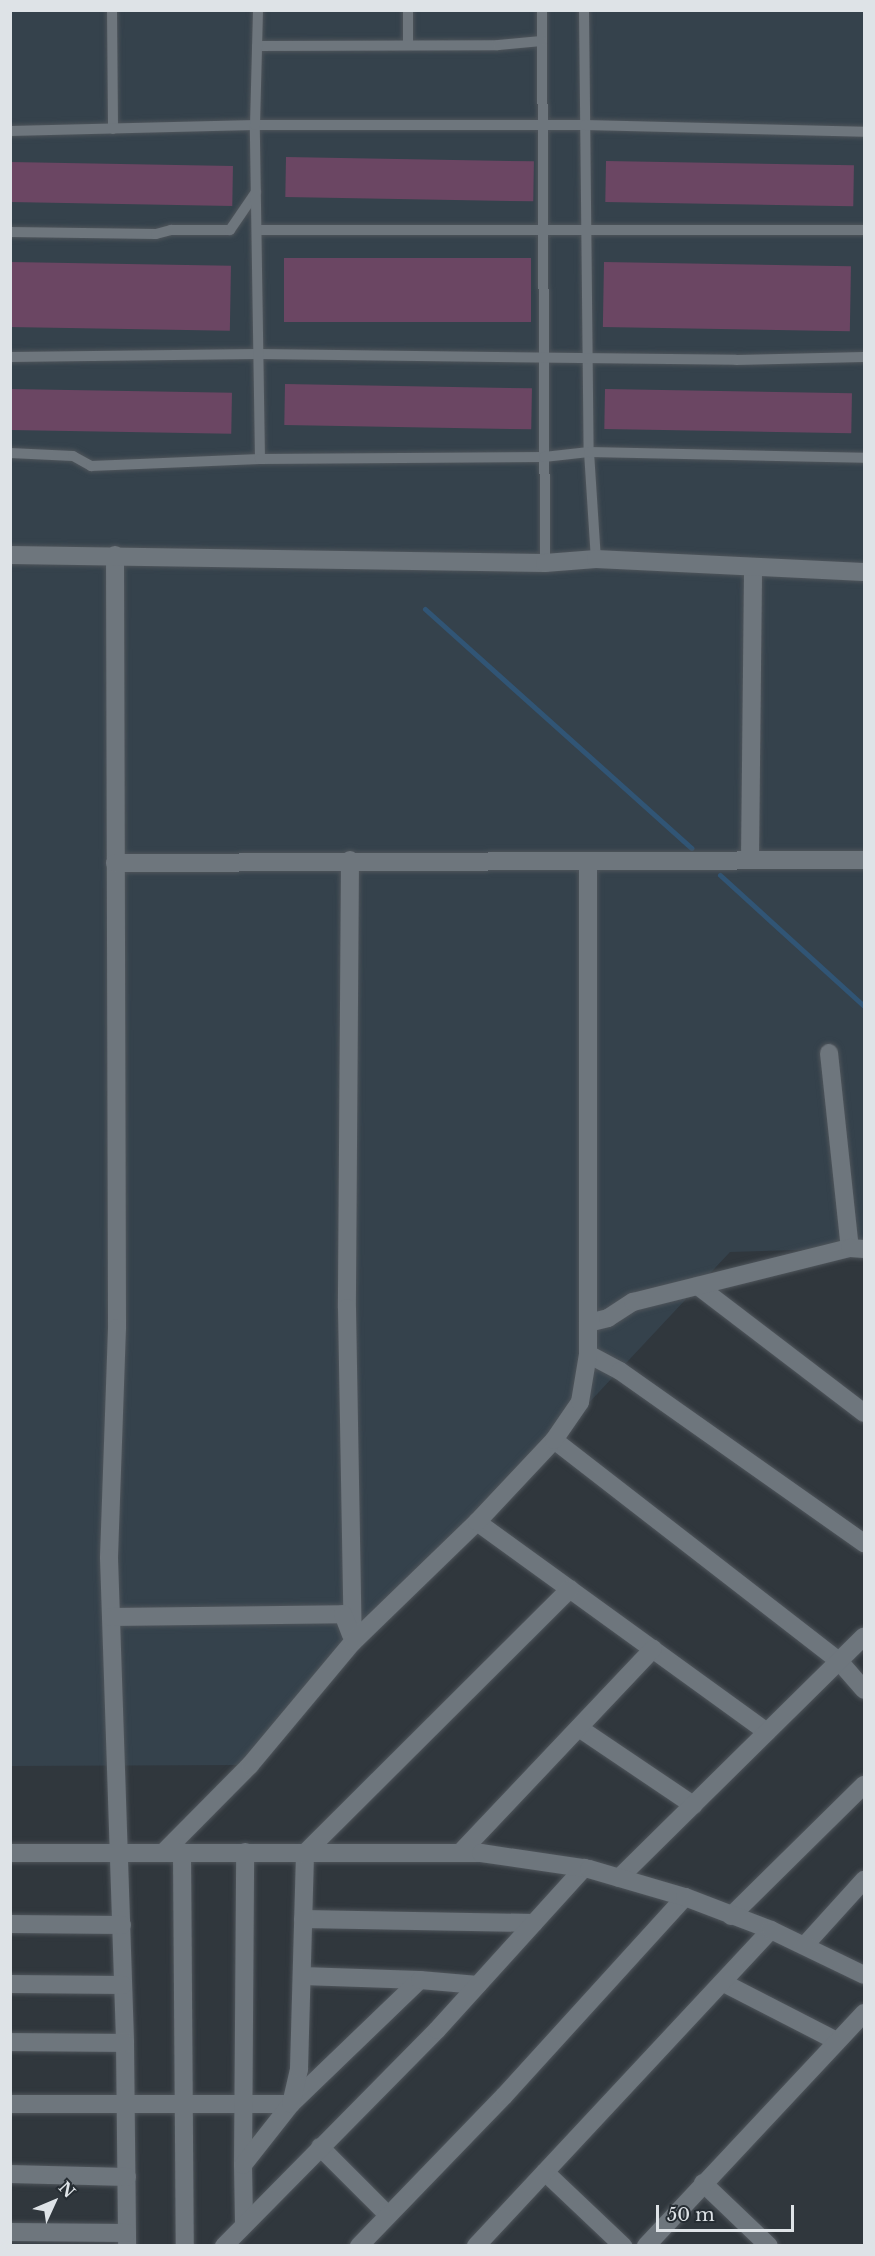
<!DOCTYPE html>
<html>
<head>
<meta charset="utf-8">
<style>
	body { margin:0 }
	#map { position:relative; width:875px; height:2256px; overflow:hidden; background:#30373d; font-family:"Libre Baskerville",serif }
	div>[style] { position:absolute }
	.built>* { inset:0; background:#35424c }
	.stream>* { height:5px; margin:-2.5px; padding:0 2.5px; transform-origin:2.5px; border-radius:2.5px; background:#315575 }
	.building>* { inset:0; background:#6b4663; transform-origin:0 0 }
	.roads { filter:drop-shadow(0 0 2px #4f555b) drop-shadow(0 0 2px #4f555b) }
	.lane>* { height:10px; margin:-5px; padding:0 5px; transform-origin:5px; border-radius:5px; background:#6e767d }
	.street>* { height:18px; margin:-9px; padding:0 9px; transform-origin:9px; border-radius:9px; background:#6e767d }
	.secondary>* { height:18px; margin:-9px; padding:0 9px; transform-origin:9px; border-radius:9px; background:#6e767d }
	span { translate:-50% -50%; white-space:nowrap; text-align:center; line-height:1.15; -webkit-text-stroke:5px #262d33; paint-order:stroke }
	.frame { position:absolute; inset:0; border:12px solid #dee3e7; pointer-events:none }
	.north { position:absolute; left:24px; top:2172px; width:60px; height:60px; -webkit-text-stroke:4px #262d33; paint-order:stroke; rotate:46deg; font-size:16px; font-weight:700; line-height:24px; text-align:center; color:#dee3e7 }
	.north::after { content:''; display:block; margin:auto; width:21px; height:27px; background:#dee3e7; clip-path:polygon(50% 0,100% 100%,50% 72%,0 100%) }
	.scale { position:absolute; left:656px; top:2205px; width:138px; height:27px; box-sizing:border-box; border:3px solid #dee3e7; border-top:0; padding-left:8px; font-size:18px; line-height:21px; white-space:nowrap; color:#dee3e7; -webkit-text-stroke:4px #262d33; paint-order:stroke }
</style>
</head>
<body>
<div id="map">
	<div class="built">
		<div style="clip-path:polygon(10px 11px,864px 11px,864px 1248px,730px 1252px,250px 1765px,11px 1766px)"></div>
	</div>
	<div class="stream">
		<div style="left:425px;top:609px;width:358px;rotate:41.9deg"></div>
		<div style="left:720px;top:875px;width:195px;rotate:42.3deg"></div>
	</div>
	<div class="building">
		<div style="left:286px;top:157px;width:248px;height:40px;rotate:1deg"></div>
		<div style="left:606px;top:161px;width:248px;height:41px;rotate:1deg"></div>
		<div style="left:10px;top:162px;width:223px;height:40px;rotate:1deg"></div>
		<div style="left:284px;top:258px;width:247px;height:64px"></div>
		<div style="left:10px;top:262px;width:221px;height:65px;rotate:1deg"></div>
		<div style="left:604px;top:262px;width:247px;height:65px;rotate:1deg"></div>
		<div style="left:285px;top:384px;width:247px;height:41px;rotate:1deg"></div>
		<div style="left:10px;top:389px;width:222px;height:41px;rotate:1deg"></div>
		<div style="left:605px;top:389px;width:247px;height:40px;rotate:1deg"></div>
	</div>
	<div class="roads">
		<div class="lane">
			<div style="left:112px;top:10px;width:119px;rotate:89.5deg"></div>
			<div style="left:408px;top:10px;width:34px;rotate:90deg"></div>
			<div style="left:542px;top:10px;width:553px;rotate:89.69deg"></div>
			<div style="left:584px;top:10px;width:442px;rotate:89.4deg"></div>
			<div style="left:589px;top:452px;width:107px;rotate:86.3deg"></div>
			<div style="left:257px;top:46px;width:241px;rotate:-0.2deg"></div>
			<div style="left:498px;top:45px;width:44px;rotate:-5.2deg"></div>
			<div style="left:10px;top:131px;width:245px;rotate:-1.4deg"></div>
			<div style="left:255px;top:125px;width:330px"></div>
			<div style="left:585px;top:125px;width:279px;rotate:1.4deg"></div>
			<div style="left:257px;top:230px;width:607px"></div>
			<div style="left:10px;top:232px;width:146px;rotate:0.8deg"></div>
			<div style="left:156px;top:234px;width:16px;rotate:-15deg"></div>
			<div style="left:171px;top:230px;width:59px"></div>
			<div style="left:230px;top:230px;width:46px;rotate:-55.6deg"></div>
			<div style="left:10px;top:357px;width:248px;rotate:-0.7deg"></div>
			<div style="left:258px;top:354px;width:478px;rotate:0.7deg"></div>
			<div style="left:736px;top:360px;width:128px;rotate:-1.3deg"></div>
			<div style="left:10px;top:453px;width:63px;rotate:2.7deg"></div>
			<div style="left:73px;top:456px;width:21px;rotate:29deg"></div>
			<div style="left:91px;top:466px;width:169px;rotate:-2.4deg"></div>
			<div style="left:260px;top:459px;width:334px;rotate:-90.9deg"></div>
			<div style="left:255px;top:125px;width:115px;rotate:-88.5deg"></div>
			<div style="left:260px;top:459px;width:284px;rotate:-0.4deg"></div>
			<div style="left:544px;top:457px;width:45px;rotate:-6.3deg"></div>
			<div style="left:589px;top:452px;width:275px;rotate:1.2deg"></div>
		</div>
		<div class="street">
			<div style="left:115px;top:555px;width:773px;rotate:89.85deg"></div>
			<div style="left:117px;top:1328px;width:230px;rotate:92deg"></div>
			<div style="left:109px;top:1558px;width:485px;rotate:88.1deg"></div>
			<div style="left:125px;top:2043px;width:203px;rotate:89.4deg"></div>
			<div style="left:350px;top:860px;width:448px;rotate:90.4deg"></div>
			<div style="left:347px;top:1308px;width:334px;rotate:89deg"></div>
			<div style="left:750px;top:860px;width:291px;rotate:-89.4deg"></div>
			<div style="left:115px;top:863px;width:749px;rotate:-0.23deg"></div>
			<div style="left:829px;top:1053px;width:196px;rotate:83.9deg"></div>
			<div style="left:698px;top:1286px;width:209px;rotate:37.4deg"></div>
			<div style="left:588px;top:1323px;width:21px;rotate:-14deg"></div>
			<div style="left:608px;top:1318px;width:30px;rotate:-33deg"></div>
			<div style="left:633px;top:1302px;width:224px;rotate:-14deg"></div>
			<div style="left:850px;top:1248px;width:14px;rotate:4deg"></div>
			<div style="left:588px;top:1354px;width:36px;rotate:28deg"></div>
			<div style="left:620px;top:1371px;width:299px;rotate:35.2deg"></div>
			<div style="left:554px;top:1440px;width:361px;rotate:37.8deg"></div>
			<div style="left:839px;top:1661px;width:38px;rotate:49deg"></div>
			<div style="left:477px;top:1522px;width:358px;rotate:35.9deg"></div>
			<div style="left:111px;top:1617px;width:232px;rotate:-0.7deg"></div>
			<div style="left:343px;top:1614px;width:22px;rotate:69deg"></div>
			<div style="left:579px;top:1728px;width:138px;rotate:34deg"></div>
			<div style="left:164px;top:1852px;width:122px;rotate:-45.3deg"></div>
			<div style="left:250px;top:1765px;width:160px;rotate:-50.1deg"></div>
			<div style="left:353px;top:1642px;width:173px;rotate:-44.1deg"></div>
			<div style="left:477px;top:1522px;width:112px;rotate:-46.8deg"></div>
			<div style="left:554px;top:1440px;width:46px;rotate:-55.6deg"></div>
			<div style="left:580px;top:1402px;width:49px;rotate:-80.5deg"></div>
			<div style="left:588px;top:1354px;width:493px;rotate:-90deg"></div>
			<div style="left:182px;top:1852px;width:394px;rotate:89.6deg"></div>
			<div style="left:460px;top:1853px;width:281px;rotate:-46.6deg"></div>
			<div style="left:619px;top:1878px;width:344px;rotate:-44.6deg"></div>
			<div style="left:731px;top:1916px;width:187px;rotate:-44.6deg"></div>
			<div style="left:303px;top:1919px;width:231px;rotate:1deg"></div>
			<div style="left:10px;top:1924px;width:112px;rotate:0.5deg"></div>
			<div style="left:805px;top:1945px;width:88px;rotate:-47.8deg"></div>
			<div style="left:302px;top:1976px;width:118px;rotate:1.9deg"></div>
			<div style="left:724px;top:1983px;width:127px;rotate:27.2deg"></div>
			<div style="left:10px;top:1984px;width:113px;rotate:0.5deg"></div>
			<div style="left:10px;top:2042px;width:115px;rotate:0.5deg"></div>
			<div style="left:10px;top:2104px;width:281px"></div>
			<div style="left:291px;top:2104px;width:179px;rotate:-43.9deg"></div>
			<div style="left:420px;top:1980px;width:58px;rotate:4.9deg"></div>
			<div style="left:320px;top:2147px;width:96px;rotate:45deg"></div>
			<div style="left:243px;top:2165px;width:313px;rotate:-89.6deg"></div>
			<div style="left:545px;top:2172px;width:108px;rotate:43.5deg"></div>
			<div style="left:10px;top:2174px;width:117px;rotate:1.5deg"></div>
			<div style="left:703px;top:2183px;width:91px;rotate:43.7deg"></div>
			<div style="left:244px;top:2222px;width:57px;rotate:-91deg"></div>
			<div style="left:243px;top:2165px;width:78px;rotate:-51.8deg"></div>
			<div style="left:291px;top:2104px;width:36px;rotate:-77deg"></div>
			<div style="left:299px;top:2069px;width:216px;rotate:-88.4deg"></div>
			<div style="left:305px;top:1853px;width:374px;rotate:-44.9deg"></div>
			<div style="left:10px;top:2232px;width:117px;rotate:0.5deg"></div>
			<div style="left:224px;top:2246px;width:303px;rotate:-45.4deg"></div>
			<div style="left:437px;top:2030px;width:219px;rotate:-47.8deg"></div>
			<div style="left:359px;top:2246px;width:209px;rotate:-46deg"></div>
			<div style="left:504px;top:2096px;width:269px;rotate:-47.7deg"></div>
			<div style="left:476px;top:2246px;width:432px;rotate:-47deg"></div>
			<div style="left:646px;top:2246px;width:319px;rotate:-46.9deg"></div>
		</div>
		<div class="secondary">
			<div style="left:10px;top:555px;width:535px;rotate:0.86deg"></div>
			<div style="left:545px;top:563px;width:51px;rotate:-4.5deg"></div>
			<div style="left:596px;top:559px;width:268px;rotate:2.8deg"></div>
			<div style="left:10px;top:1853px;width:471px"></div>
			<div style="left:481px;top:1853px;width:109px;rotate:8.4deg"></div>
			<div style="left:589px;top:1869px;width:100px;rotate:16.3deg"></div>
			<div style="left:685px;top:1897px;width:92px;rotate:21deg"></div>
			<div style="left:771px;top:1930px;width:103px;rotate:25.8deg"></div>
		</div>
	</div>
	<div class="frame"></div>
	<div class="north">N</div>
	<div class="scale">50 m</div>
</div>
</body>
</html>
